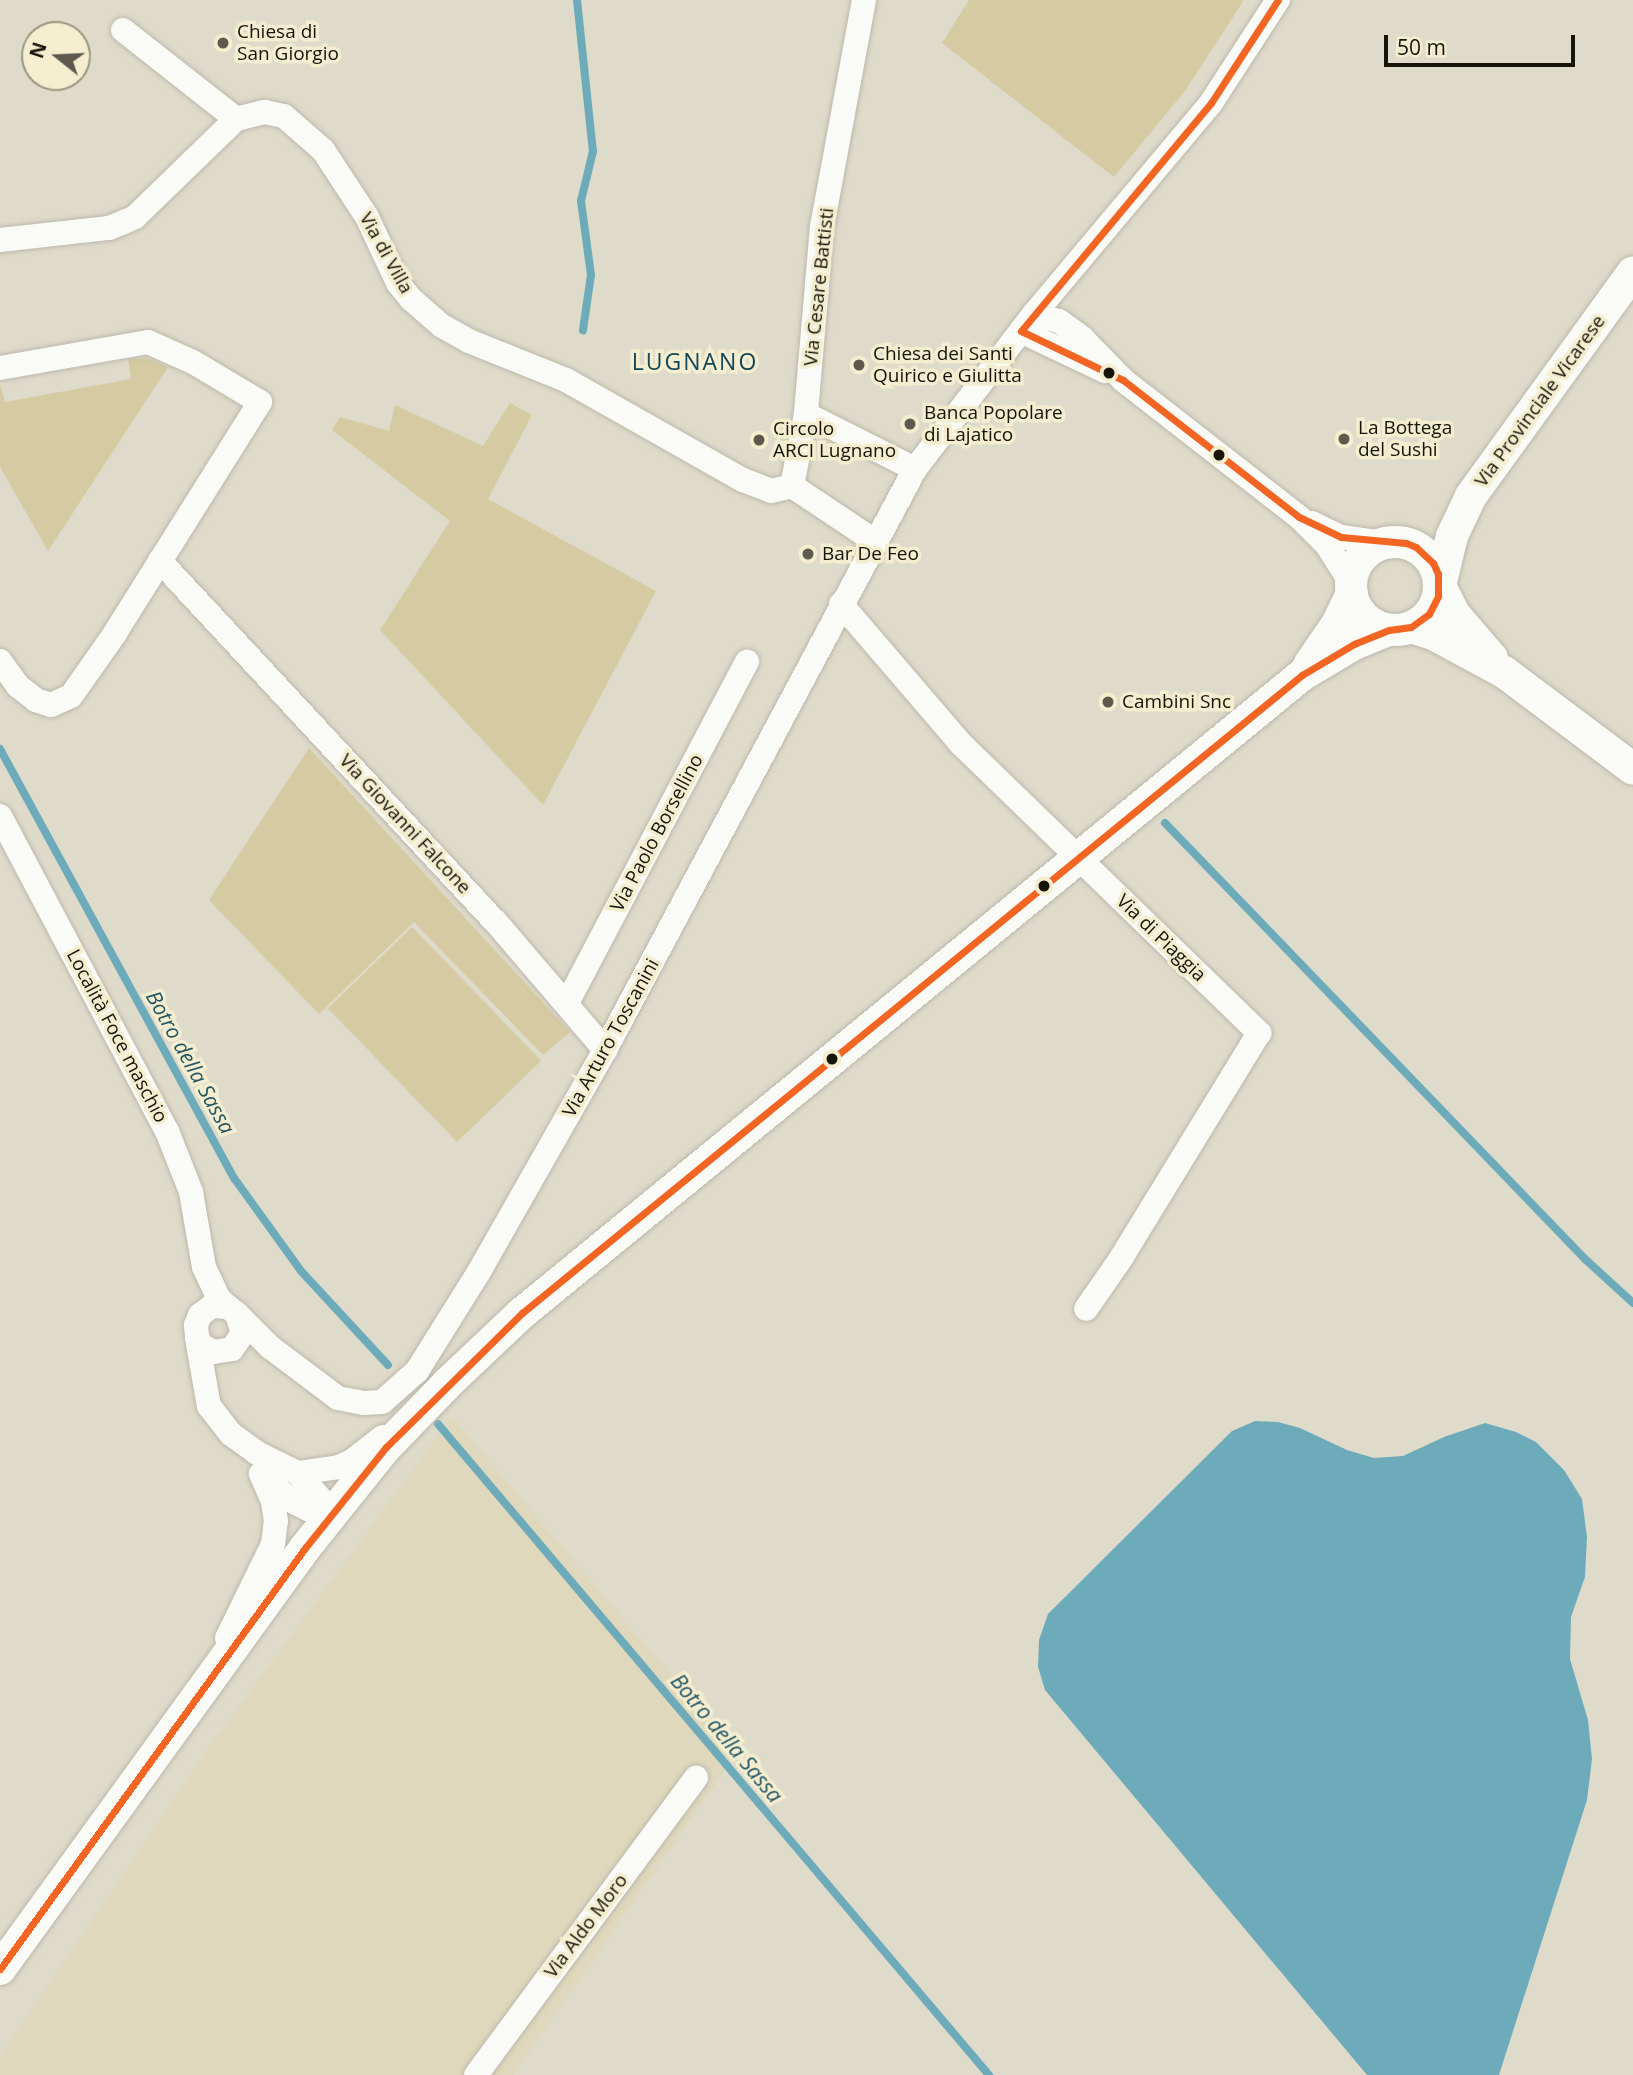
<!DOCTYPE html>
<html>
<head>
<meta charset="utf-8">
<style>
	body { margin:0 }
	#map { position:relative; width:1633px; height:2075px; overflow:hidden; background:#dfdbca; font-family:"Open Sans",sans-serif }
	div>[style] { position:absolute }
	.built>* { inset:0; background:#e0d8bd }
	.green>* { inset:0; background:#d5caa1; transform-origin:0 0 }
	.water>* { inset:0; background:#6eabba }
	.stream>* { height:8px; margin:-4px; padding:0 4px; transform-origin:4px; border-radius:4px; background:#6eabba }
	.roads { filter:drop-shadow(0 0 2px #bcb8ac) drop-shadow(0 0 2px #bcb8ac) }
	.minor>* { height:24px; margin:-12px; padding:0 12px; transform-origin:12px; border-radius:12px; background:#fafaf7 }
	.major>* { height:32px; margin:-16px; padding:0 16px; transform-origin:16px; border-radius:16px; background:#fafaf7 }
	.major>.ring { margin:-16px; padding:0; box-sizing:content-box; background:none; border:32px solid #fafaf7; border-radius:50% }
	.bus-1>* { height:7px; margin:-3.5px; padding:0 3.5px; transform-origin:3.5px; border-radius:3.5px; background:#f26522 }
	.dots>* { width:19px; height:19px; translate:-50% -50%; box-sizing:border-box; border:4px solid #f4edcf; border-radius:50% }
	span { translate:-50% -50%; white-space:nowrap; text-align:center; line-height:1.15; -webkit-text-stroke:7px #f4edcf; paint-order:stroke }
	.poi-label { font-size:19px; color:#17140a }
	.left { translate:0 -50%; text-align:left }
	.street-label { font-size:19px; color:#17140a }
	.water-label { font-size:21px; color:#225463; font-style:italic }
	.quarter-label { font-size:23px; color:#124757; letter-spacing:2px }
	.north { position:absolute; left:21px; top:21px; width:70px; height:70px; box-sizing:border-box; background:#f4edcf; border:2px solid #9c9680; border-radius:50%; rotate:288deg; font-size:19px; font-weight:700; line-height:28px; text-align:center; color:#17140a }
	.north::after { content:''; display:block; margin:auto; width:24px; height:32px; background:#5d5a4d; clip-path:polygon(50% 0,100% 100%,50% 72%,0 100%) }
	.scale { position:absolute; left:1384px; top:35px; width:191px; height:32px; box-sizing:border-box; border:4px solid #17140a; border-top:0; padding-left:9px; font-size:21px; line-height:24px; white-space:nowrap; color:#17140a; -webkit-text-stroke:5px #f4edcf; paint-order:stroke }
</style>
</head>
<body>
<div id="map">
	<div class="built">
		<div style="clip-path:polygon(452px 1417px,737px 1753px,513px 2075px,0 2075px,0 2056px,213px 1742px)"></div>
	</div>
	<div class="green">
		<div style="clip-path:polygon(969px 0,1244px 0,1185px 91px,1114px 177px,942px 43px)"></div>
		<div style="clip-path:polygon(147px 358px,168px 367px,48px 551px,0 467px,0 384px,5px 402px,131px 379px,128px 359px)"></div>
		<div style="clip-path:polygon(510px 403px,532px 415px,488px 499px,656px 591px,543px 805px,380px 630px,450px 521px,332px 430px,340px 417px,389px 431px,395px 405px,483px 446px)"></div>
		<div style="clip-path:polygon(309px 748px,570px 1032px,543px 1055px,414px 922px,319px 1014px,209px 900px)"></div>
		<div style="left:412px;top:927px;width:186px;height:117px;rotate:46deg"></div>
	</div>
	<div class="water">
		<div style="clip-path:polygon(1255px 1421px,1278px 1422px,1300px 1428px,1347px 1450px,1374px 1458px,1403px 1456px,1444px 1437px,1485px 1423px,1516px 1432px,1536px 1442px,1564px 1470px,1582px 1499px,1587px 1537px,1585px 1577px,1571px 1617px,1570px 1659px,1588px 1720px,1592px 1759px,1587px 1800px,1499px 2075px,1367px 2075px,1045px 1690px,1038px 1667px,1039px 1640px,1048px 1614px,1232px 1431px)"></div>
	</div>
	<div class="stream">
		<div style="left:577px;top:0;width:152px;rotate:84deg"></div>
		<div style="left:593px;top:151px;width:51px;rotate:103.5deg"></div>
		<div style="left:581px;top:201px;width:75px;rotate:82.3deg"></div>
		<div style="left:591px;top:275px;width:56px;rotate:98.3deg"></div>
		<div style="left:0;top:749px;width:489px;rotate:61.4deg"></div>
		<div style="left:234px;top:1178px;width:115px;rotate:54.2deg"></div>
		<div style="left:301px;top:1271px;width:128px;rotate:47.2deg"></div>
		<div style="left:1165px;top:823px;width:605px;rotate:46.07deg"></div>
		<div style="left:1585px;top:1259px;width:65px;rotate:42.5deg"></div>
		<div style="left:438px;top:1424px;width:853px;rotate:49.76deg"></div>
	</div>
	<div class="roads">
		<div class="minor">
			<div style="left:864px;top:0;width:230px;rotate:100.5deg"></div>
			<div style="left:822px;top:226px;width:189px;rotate:94.9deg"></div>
			<div style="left:806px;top:414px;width:122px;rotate:26.8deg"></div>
			<div style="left:123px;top:30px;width:144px;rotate:38.2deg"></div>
			<div style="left:0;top:240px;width:110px;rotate:-6.3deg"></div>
			<div style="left:109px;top:228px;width:16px;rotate:-22deg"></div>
			<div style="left:124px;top:222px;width:12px;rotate:-24deg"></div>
			<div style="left:135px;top:217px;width:141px;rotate:-44.1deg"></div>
			<div style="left:236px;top:119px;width:30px;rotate:-14deg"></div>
			<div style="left:265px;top:112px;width:19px;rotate:12deg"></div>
			<div style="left:284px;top:116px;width:52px;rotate:41.1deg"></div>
			<div style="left:323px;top:150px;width:80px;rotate:56.7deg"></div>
			<div style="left:367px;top:217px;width:73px;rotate:64.8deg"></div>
			<div style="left:398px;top:283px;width:21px;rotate:51deg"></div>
			<div style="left:411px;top:299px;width:41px;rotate:41.1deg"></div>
			<div style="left:442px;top:326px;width:31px;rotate:29deg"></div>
			<div style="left:469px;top:341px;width:105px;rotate:21.9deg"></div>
			<div style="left:566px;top:380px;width:203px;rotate:29.5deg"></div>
			<div style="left:743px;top:480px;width:30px;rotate:21deg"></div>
			<div style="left:771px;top:491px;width:22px;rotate:-13deg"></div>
			<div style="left:792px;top:486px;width:101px;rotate:33.7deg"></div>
			<div style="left:1034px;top:314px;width:26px;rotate:16deg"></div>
			<div style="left:1059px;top:321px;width:29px;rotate:36deg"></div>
			<div style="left:1082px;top:338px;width:59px;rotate:45.7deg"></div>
			<div style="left:1123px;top:380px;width:223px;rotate:37.9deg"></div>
			<div style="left:1299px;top:517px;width:40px;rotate:45deg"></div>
			<div style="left:1327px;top:545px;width:45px;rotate:57.7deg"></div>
			<div style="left:1021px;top:331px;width:93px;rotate:25.5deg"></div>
			<div style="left:0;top:368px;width:150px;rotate:-10deg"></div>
			<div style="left:148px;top:342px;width:49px;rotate:24deg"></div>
			<div style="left:193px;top:362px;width:78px;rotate:30.8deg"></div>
			<div style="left:260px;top:402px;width:271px;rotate:122.1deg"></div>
			<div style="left:116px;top:632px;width:78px;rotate:125.1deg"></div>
			<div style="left:71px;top:696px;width:22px;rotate:156deg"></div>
			<div style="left:51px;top:705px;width:16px;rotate:-162deg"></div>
			<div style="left:36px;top:700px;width:23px;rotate:-142deg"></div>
			<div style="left:18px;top:686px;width:31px;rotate:-126deg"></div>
			<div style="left:792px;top:486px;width:73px;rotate:-79deg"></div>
			<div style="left:1312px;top:523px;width:32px;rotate:26deg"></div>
			<div style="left:1341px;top:537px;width:43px;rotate:7.9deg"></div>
			<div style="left:160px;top:561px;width:492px;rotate:47.1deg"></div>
			<div style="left:495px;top:921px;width:170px;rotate:49.5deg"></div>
			<div style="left:841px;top:604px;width:183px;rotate:49.4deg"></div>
			<div style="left:960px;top:743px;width:417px;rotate:44.1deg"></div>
			<div style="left:1259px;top:1033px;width:263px;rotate:121.5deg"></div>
			<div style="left:1122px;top:1257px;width:63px;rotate:124.7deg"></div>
			<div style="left:0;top:816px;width:357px;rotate:62.1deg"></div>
			<div style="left:167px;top:1131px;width:66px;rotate:68.5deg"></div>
			<div style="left:191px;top:1192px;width:76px;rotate:80.2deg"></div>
			<div style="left:204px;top:1267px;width:35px;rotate:65deg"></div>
			<div style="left:219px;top:1299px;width:12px;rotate:42deg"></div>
			<div style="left:567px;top:1003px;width:386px;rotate:-62.2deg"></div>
			<div style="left:237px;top:1314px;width:47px;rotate:45deg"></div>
			<div style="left:270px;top:1347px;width:85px;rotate:36.9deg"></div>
			<div style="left:338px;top:1398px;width:26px;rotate:11deg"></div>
			<div style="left:364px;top:1403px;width:18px;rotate:-3deg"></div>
			<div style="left:382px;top:1402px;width:47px;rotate:-41.5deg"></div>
			<div style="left:417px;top:1371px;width:119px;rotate:-58deg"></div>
			<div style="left:480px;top:1270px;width:253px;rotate:-60.4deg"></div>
			<div style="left:605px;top:1050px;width:659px;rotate:-61.92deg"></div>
			<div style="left:915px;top:469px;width:195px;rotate:-52.5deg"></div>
			<div style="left:1034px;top:314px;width:275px;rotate:-50deg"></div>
			<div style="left:1211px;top:103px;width:123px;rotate:-57deg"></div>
			<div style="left:197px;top:1337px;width:10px;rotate:61deg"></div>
			<div style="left:202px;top:1346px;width:13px;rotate:27deg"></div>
			<div style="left:214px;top:1352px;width:18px;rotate:-9deg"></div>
			<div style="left:232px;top:1349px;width:19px;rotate:-55deg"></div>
			<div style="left:243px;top:1333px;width:20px;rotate:-108deg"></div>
			<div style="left:237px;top:1314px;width:11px;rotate:-142deg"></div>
			<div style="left:228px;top:1307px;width:16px;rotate:-176deg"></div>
			<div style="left:212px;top:1306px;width:15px;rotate:143deg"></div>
			<div style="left:200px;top:1315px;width:11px;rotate:112deg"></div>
			<div style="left:196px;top:1325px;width:12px;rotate:85deg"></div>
			<div style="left:197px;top:1337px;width:13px;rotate:81deg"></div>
			<div style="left:199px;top:1350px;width:57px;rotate:79.9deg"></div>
			<div style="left:209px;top:1406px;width:36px;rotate:52deg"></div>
			<div style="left:231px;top:1434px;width:32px;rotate:36deg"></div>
			<div style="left:257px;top:1453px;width:46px;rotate:26deg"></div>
			<div style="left:298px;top:1473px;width:53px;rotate:48.8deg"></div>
			<div style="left:298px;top:1473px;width:41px;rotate:-8.3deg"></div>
			<div style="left:339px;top:1467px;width:14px;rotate:-25deg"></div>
			<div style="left:352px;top:1461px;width:39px;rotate:-38deg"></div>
			<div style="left:265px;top:1479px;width:37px;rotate:38deg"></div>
			<div style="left:294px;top:1502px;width:16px;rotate:27deg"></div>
			<div style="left:308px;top:1509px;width:25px;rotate:9deg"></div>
			<div style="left:227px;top:1638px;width:105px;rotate:-63.9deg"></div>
			<div style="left:273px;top:1544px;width:23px;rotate:-83deg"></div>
			<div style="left:276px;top:1521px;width:20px;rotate:-99deg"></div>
			<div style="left:273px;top:1501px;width:30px;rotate:-114deg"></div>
			<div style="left:476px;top:2075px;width:370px;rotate:-53.5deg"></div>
		</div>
		<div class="major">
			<div class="ring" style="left:1351px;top:542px;width:56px;height:56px"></div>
			<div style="left:1440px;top:586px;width:51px;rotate:-76.5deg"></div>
			<div style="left:1452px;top:536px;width:44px;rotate:-64.6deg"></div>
			<div style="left:1471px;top:496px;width:276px;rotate:-54.1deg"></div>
			<div style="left:1440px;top:586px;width:31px;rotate:63deg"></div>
			<div style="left:1454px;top:614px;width:58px;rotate:49.2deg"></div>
			<div style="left:1411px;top:627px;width:23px;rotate:18deg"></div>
			<div style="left:1433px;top:634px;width:81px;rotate:28.2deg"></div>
			<div style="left:1504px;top:672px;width:161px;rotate:36.9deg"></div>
			<div style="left:1309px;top:665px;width:50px;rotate:-55.7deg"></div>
			<div style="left:1337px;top:624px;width:34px;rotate:-64deg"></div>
			<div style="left:0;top:1969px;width:520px;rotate:-54.08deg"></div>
			<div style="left:305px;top:1548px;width:129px;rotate:-51.3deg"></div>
			<div style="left:386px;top:1447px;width:89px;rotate:-45.9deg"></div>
			<div style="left:448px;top:1383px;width:102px;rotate:-43.4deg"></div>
			<div style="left:522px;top:1313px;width:1008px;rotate:-39.28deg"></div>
			<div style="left:1302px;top:675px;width:61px;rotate:-30.8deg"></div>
			<div style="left:1354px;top:644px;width:38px;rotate:-22deg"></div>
		</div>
	</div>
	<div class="bus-1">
		<div style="left:0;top:1969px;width:520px;rotate:-54.08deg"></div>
		<div style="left:305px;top:1548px;width:129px;rotate:-51.3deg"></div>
		<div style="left:386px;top:1447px;width:191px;rotate:-44.6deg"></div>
		<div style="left:522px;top:1313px;width:1008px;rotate:-39.28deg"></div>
		<div style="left:1302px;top:675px;width:61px;rotate:-30.8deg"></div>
		<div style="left:1354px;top:644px;width:38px;rotate:-22deg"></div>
		<div style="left:1389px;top:630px;width:22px;rotate:-8deg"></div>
		<div style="left:1411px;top:627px;width:22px;rotate:-36deg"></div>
		<div style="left:1429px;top:614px;width:20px;rotate:-63deg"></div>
		<div style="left:1438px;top:596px;width:22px;rotate:-90deg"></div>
		<div style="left:1438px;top:574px;width:12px;rotate:-114deg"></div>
		<div style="left:1433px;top:563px;width:23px;rotate:-137deg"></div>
		<div style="left:1416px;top:547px;width:11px;rotate:-158deg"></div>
		<div style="left:1406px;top:543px;width:65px;rotate:-174.7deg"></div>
		<div style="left:1341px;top:537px;width:47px;rotate:-154.5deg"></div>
		<div style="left:1299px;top:517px;width:223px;rotate:-142.1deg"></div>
		<div style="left:1123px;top:380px;width:113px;rotate:-154.3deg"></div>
		<div style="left:1021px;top:331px;width:297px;rotate:-50.2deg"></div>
		<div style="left:1211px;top:103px;width:123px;rotate:-57deg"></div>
	</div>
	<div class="dots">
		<div style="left:223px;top:43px;background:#5d5a4d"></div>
		<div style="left:859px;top:365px;background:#5d5a4d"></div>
		<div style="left:1109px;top:373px;background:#17140a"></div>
		<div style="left:910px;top:424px;background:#5d5a4d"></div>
		<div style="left:1344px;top:439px;background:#5d5a4d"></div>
		<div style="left:759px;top:440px;background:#5d5a4d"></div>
		<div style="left:1219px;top:455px;background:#17140a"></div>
		<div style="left:808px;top:554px;background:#5d5a4d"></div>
		<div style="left:1108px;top:702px;background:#5d5a4d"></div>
		<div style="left:1044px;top:886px;background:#17140a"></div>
		<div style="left:832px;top:1059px;background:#17140a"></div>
	</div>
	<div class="poi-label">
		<span class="left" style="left:237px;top:43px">Chiesa di<br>San Giorgio</span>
		<span class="left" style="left:873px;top:365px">Chiesa dei Santi<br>Quirico e Giulitta</span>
		<span class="left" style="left:924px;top:424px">Banca Popolare<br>di Lajatico</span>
		<span class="left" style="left:1358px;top:439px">La Bottega<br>del Sushi</span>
		<span class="left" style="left:773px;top:440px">Circolo<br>ARCI Lugnano</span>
		<span class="left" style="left:822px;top:554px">Bar De Feo</span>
		<span class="left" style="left:1122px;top:702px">Cambini Snc</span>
	</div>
	<div class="street-label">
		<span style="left:386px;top:253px;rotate:61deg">Via di Villa</span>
		<span style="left:819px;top:287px;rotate:-84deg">Via Cesare Battisti</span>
		<span style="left:1540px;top:401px;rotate:-54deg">Via Provinciale Vicarese</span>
		<span style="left:405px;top:824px;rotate:47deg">Via Giovanni Falcone</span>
		<span style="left:657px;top:833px;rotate:-62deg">Via Paolo Borsellino</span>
		<span style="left:1161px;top:938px;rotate:44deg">Via di Piaggia</span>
		<span style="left:117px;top:1036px;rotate:62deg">Località Foce maschio</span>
		<span style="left:611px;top:1038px;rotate:-61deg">Via Arturo Toscanini</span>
		<span style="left:586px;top:1926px;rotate:-53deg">Via Aldo Moro</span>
	</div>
	<div class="water-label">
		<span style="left:191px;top:1062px;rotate:61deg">Botro della Sassa</span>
		<span style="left:727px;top:1738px;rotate:50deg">Botro della Sassa</span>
	</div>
	<div class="quarter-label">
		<span style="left:695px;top:361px">LUGNANO</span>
	</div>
	<div class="north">N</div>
	<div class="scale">50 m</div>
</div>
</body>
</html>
